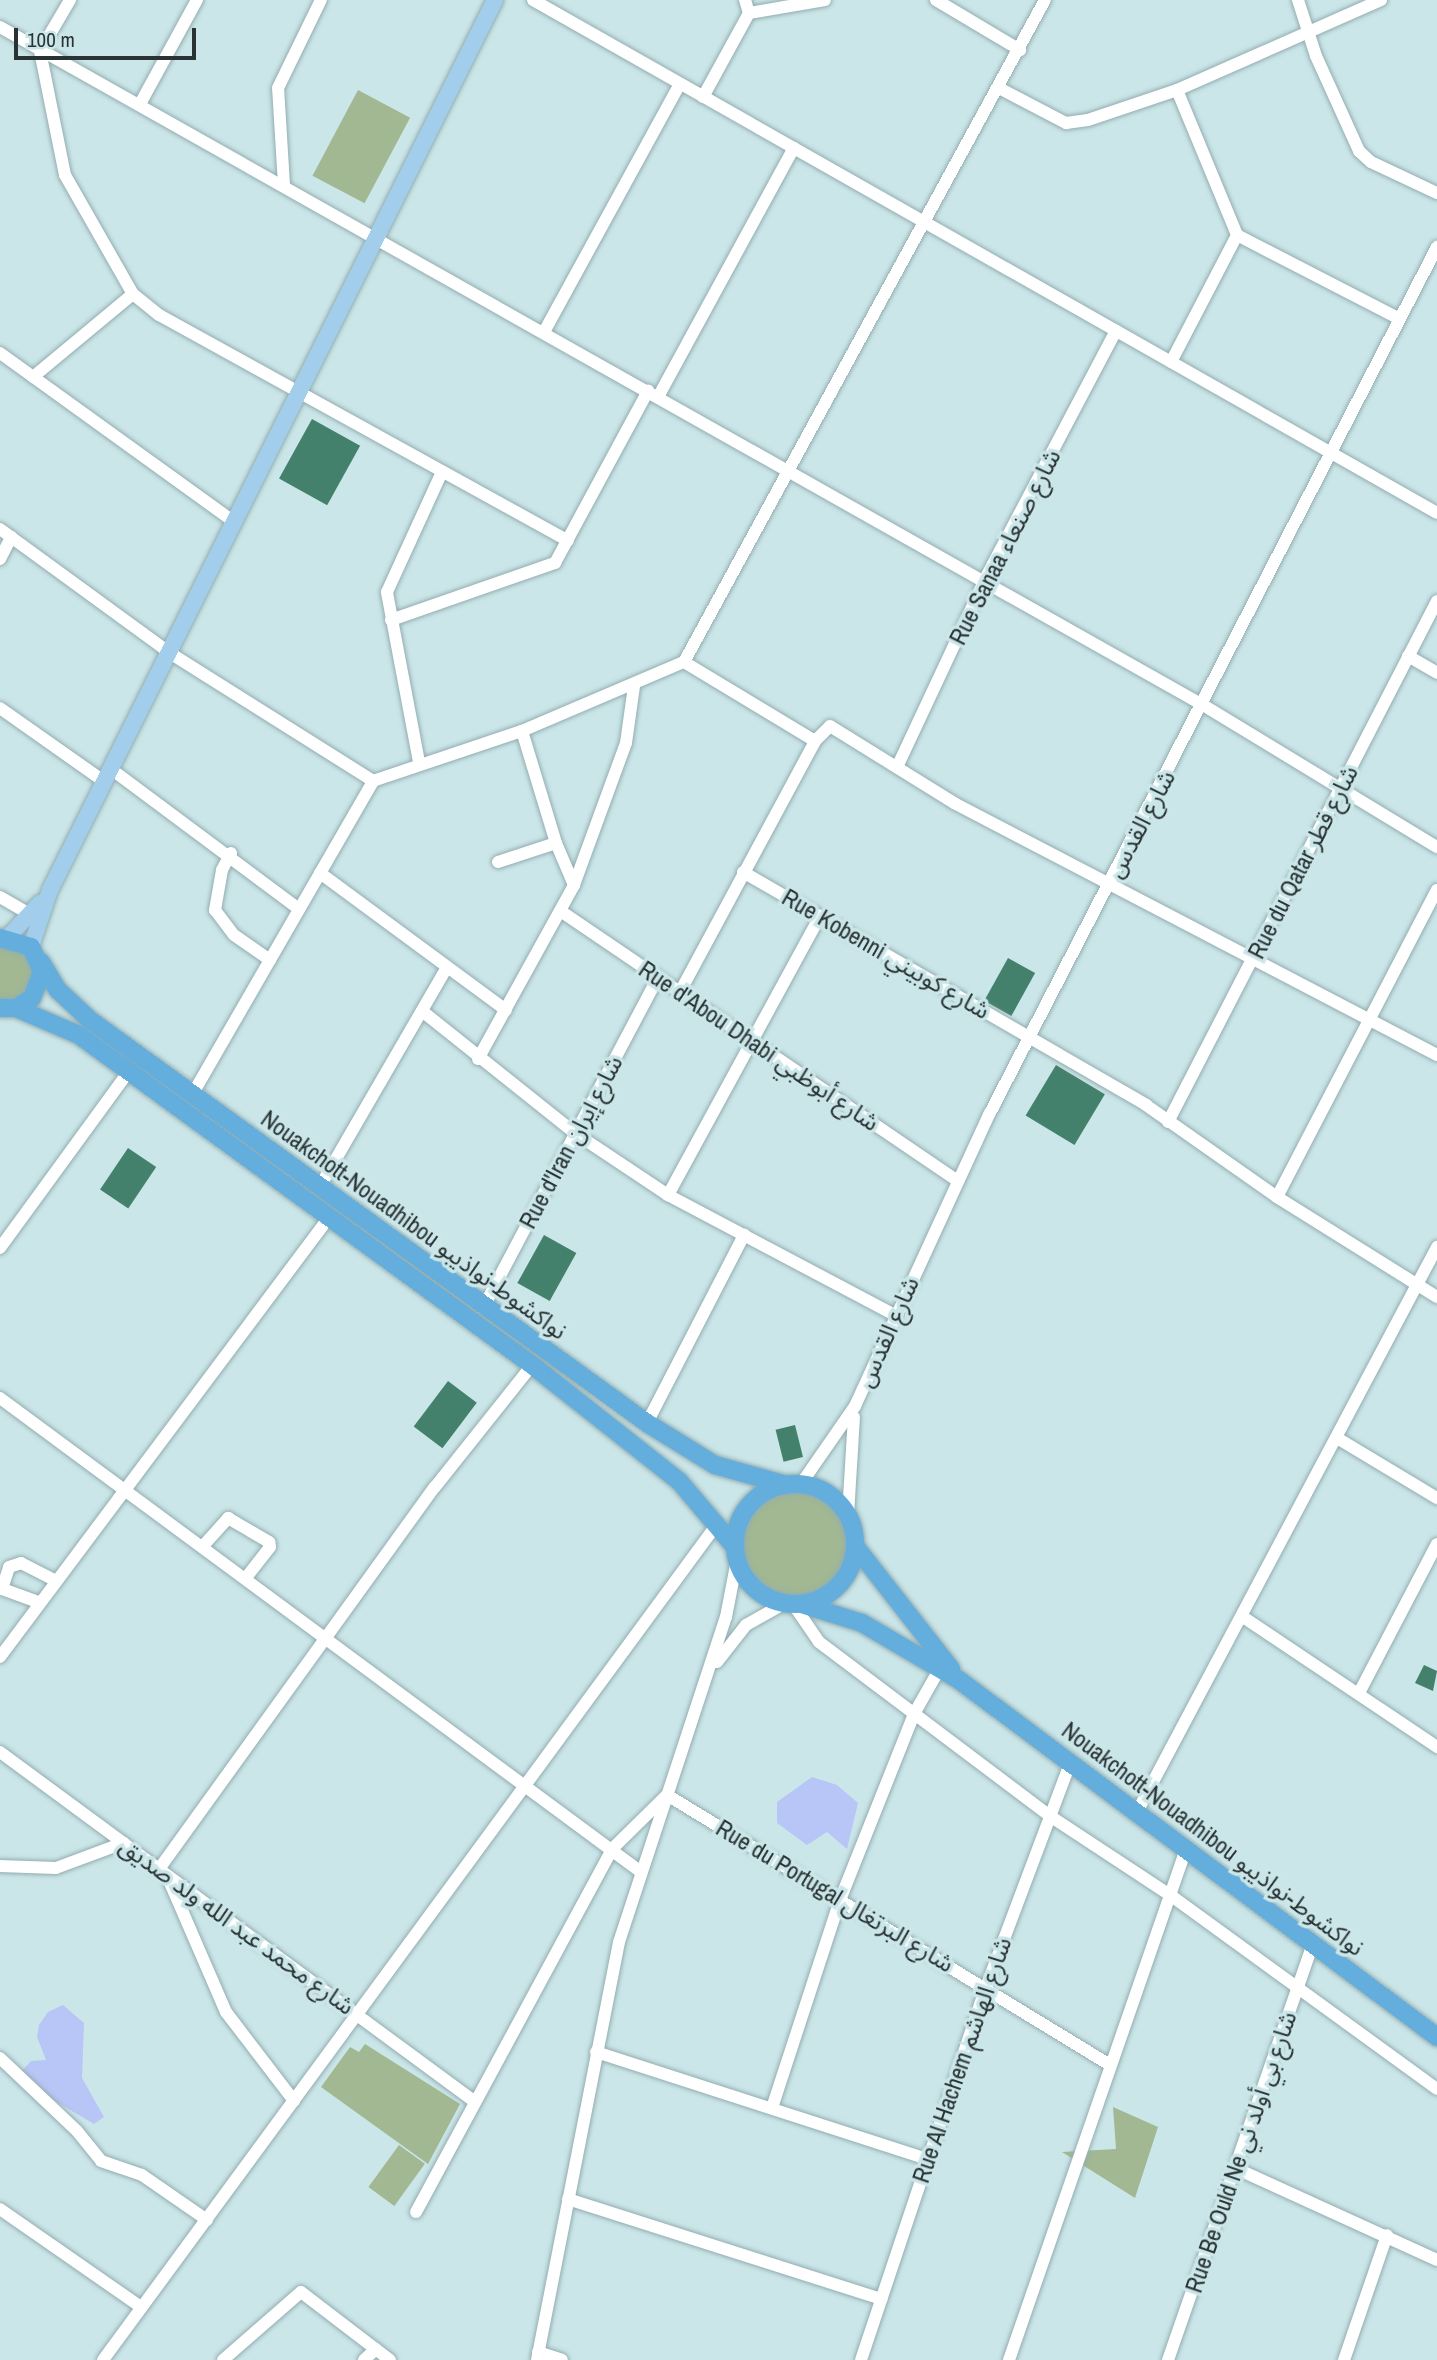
<!DOCTYPE html>
<html>
<head>
<meta charset="utf-8">
<style>
	body { margin:0 }
	#map { position:relative; width:1437px; height:2360px; overflow:hidden; background:#cbe6e9; font-family:"Archivo Narrow","Noto Sans Arabic",sans-serif }
	div>[style] { position:absolute }
	.green>* { inset:0; background:#a1b893; transform-origin:0 0 }
	.round { border-radius:50% }
	.water>* { inset:0; background:#b8c5f7 }
	.building>* { inset:0; background:#44816c; transform-origin:0 0 }
	.roads { filter:drop-shadow(0 0 2px #93adb0) drop-shadow(0 0 2px #93adb0) }
	.minor>* { height:12px; margin:-6px; padding:0 6px; transform-origin:6px; border-radius:6px; background:#fff }
	.major>* { height:16px; margin:-8px; padding:0 8px; transform-origin:8px; border-radius:8px; background:#a2ceeb }
	.highway>* { height:18px; margin:-9px; padding:0 9px; transform-origin:9px; border-radius:9px; background:#64aede }
	.highway>.ring { margin:-9px; padding:0; box-sizing:content-box; background:none; border:18px solid #64aede; border-radius:50% }
	span { translate:-50% -50%; white-space:nowrap; text-align:center; line-height:1.15; -webkit-text-stroke:7px #cbe6e9; paint-order:stroke }
	.street-label { font-size:24px; color:#293334 }
	.scale { position:absolute; left:14px; top:28px; width:182px; height:32px; box-sizing:border-box; border:4px solid #293334; border-top:0; padding-left:9px; font-size:21px; line-height:24px; white-space:nowrap; color:#293334; -webkit-text-stroke:5px #cbe6e9; paint-order:stroke }
</style>
</head>
<body>
<div id="map">
	<div class="green">
		<div style="left:358px;top:90px;width:59px;height:97px;rotate:28deg"></div>
		<div style="clip-path:polygon(0 946px,26px 953px,35px 978px,19px 1001px,0 1003px)"></div>
		<div class="round" style="left:742px;top:1487px;width:110px;height:110px"></div>
		<div style="clip-path:polygon(365px 2044px,460px 2104px,428px 2164px,321px 2087px,350px 2047px,359px 2052px)"></div>
		<div style="clip-path:polygon(1113px 2107px,1158px 2127px,1135px 2198px,1062px 2152px,1116px 2149px)"></div>
		<div style="left:399px;top:2145px;width:32px;height:52px;rotate:36deg"></div>
	</div>
	<div class="water">
		<div style="clip-path:polygon(812px 1777px,837px 1785px,858px 1803px,847px 1849px,827px 1832px,807px 1845px,777px 1823px,777px 1802px)"></div>
		<div style="clip-path:polygon(63px 2005px,84px 2023px,82px 2078px,104px 2117px,94px 2124px,28px 2085px,20px 2073px,31px 2061px,46px 2060px,37px 2037px,39px 2025px,48px 2012px)"></div>
	</div>
	<div class="building">
		<div style="left:312px;top:419px;width:55px;height:68px;rotate:29deg"></div>
		<div style="left:1008px;top:958px;width:31px;height:49px;rotate:29deg"></div>
		<div style="left:1056px;top:1065px;width:57px;height:59px;rotate:31deg"></div>
		<div style="left:128px;top:1148px;width:34px;height:50px;rotate:34deg"></div>
		<div style="left:544px;top:1235px;width:37px;height:55px;rotate:29deg"></div>
		<div style="left:448px;top:1381px;width:36px;height:57px;rotate:37deg"></div>
		<div style="left:795px;top:1425px;width:33px;height:20px;rotate:76deg"></div>
		<div style="clip-path:polygon(1424px 1665px,1437px 1671px,1433px 1691px,1415px 1683px)"></div>
	</div>
	<div class="roads">
		<div class="minor">
			<div style="left:70px;top:0;width:59px;rotate:120.5deg"></div>
			<div style="left:40px;top:51px;width:126px;rotate:78.6deg"></div>
			<div style="left:65px;top:175px;width:137px;rotate:60.3deg"></div>
			<div style="left:133px;top:294px;width:33px;rotate:39deg"></div>
			<div style="left:159px;top:315px;width:467px;rotate:28.9deg"></div>
			<div style="left:533px;top:0;width:1039px;rotate:29.57deg"></div>
			<div style="left:936px;top:0;width:98px;rotate:30.8deg"></div>
			<div style="left:1298px;top:0;width:59px;rotate:72.2deg"></div>
			<div style="left:1316px;top:56px;width:104px;rotate:65.6deg"></div>
			<div style="left:1359px;top:151px;width:16px;rotate:43deg"></div>
			<div style="left:1371px;top:162px;width:73px;rotate:25.2deg"></div>
			<div style="left:749px;top:13px;width:77px;rotate:-9.7deg"></div>
			<div style="left:0;top:27px;width:1381px;rotate:29.41deg"></div>
			<div style="left:1203px;top:705px;width:274px;rotate:31.3deg"></div>
			<div style="left:999px;top:88px;width:76px;rotate:27.6deg"></div>
			<div style="left:1066px;top:123px;width:22px;rotate:-8deg"></div>
			<div style="left:1088px;top:120px;width:94px;rotate:-18.6deg"></div>
			<div style="left:1177px;top:90px;width:223px;rotate:-23.8deg"></div>
			<div style="left:1177px;top:90px;width:157px;rotate:67.5deg"></div>
			<div style="left:1237px;top:235px;width:183px;rotate:27.3deg"></div>
			<div style="left:703px;top:97px;width:96px;rotate:-61.3deg"></div>
			<div style="left:749px;top:13px;width:14px;rotate:-107deg"></div>
			<div style="left:140px;top:104px;width:119px;rotate:-61.3deg"></div>
			<div style="left:284px;top:185px;width:97px;rotate:-93.5deg"></div>
			<div style="left:278px;top:88px;width:98px;rotate:-64deg"></div>
			<div style="left:544px;top:332px;width:283px;rotate:-61.3deg"></div>
			<div style="left:0;top:353px;width:289px;rotate:35.8deg"></div>
			<div style="left:1171px;top:362px;width:143px;rotate:-62.5deg"></div>
			<div style="left:33px;top:377px;width:130px;rotate:-39.7deg"></div>
			<div style="left:658px;top:397px;width:284px;rotate:-61.4deg"></div>
			<div style="left:0;top:529px;width:210px;rotate:36.1deg"></div>
			<div style="left:170px;top:653px;width:240px;rotate:32.2deg"></div>
			<div style="left:0;top:559px;width:25px;rotate:-63deg"></div>
			<div style="left:391px;top:620px;width:174px;rotate:-19.2deg"></div>
			<div style="left:555px;top:563px;width:196px;rotate:-61.6deg"></div>
			<div style="left:1408px;top:656px;width:34px;rotate:30deg"></div>
			<div style="left:684px;top:662px;width:153px;rotate:31.1deg"></div>
			<div style="left:0;top:708px;width:128px;rotate:35.2deg"></div>
			<div style="left:522px;top:731px;width:117px;rotate:73.1deg"></div>
			<div style="left:556px;top:843px;width:46px;rotate:66.8deg"></div>
			<div style="left:419px;top:762px;width:173px;rotate:-100.7deg"></div>
			<div style="left:387px;top:592px;width:132px;rotate:-65.4deg"></div>
			<div style="left:898px;top:765px;width:203px;rotate:-64.9deg"></div>
			<div style="left:984px;top:581px;width:283px;rotate:-62.2deg"></div>
			<div style="left:111px;top:769px;width:231px;rotate:36.7deg"></div>
			<div style="left:231px;top:853px;width:19px;rotate:118deg"></div>
			<div style="left:222px;top:870px;width:41px;rotate:99.9deg"></div>
			<div style="left:215px;top:910px;width:31px;rotate:53deg"></div>
			<div style="left:234px;top:935px;width:44px;rotate:34.8deg"></div>
			<div style="left:498px;top:862px;width:61px;rotate:-18.1deg"></div>
			<div style="left:743px;top:872px;width:466px;rotate:30deg"></div>
			<div style="left:1146px;top:1105px;width:160px;rotate:35.1deg"></div>
			<div style="left:1277px;top:1197px;width:189px;rotate:32deg"></div>
			<div style="left:320px;top:873px;width:231px;rotate:36.4deg"></div>
			<div style="left:0;top:897px;width:34px;rotate:30deg"></div>
			<div style="left:562px;top:912px;width:477px;rotate:34.2deg"></div>
			<div style="left:680px;top:992px;width:285px;rotate:-61.7deg"></div>
			<div style="left:815px;top:741px;width:21px;rotate:-45deg"></div>
			<div style="left:830px;top:726px;width:146px;rotate:31.8deg"></div>
			<div style="left:954px;top:803px;width:545px;rotate:27.55deg"></div>
			<div style="left:422px;top:1011px;width:196px;rotate:38.6deg"></div>
			<div style="left:575px;top:1133px;width:112px;rotate:33.7deg"></div>
			<div style="left:668px;top:1195px;width:257px;rotate:27.9deg"></div>
			<div style="left:478px;top:1059px;width:199px;rotate:-61.1deg"></div>
			<div style="left:574px;top:885px;width:151px;rotate:-69.9deg"></div>
			<div style="left:626px;top:743px;width:58px;rotate:-82deg"></div>
			<div style="left:192px;top:1095px;width:362px;rotate:-60deg"></div>
			<div style="left:373px;top:781px;width:157px;rotate:-18.6deg"></div>
			<div style="left:522px;top:731px;width:176px;rotate:-23.1deg"></div>
			<div style="left:684px;top:662px;width:754px;rotate:-61.4deg"></div>
			<div style="left:1168px;top:1122px;width:586px;rotate:-62.69deg"></div>
			<div style="left:319px;top:1188px;width:255px;rotate:-59.9deg"></div>
			<div style="left:668px;top:1195px;width:318px;rotate:-61.4deg"></div>
			<div style="left:1277px;top:1197px;width:346px;rotate:-62.5deg"></div>
			<div style="left:0;top:1248px;width:219px;rotate:-53.9deg"></div>
			<div style="left:483px;top:1308px;width:374px;rotate:-62.1deg"></div>
			<div style="left:0;top:1398px;width:797px;rotate:36.48deg"></div>
			<div style="left:647px;top:1423px;width:212px;rotate:-62.7deg"></div>
			<div style="left:1337px;top:1438px;width:117px;rotate:31deg"></div>
			<div style="left:801px;top:1484px;width:95px;rotate:-55.3deg"></div>
			<div style="left:855px;top:1406px;width:323px;rotate:-65.3deg"></div>
			<div style="left:990px;top:1113px;width:975px;rotate:-62.7deg"></div>
			<div style="left:848px;top:1515px;width:98px;rotate:-86.5deg"></div>
			<div style="left:203px;top:1546px;width:38px;rotate:-48deg"></div>
			<div style="left:228px;top:1518px;width:48px;rotate:30.3deg"></div>
			<div style="left:269px;top:1542px;width:5px;rotate:79deg"></div>
			<div style="left:270px;top:1547px;width:37px;rotate:128deg"></div>
			<div style="left:38px;top:1602px;width:38px;rotate:-160deg"></div>
			<div style="left:2px;top:1589px;width:23px;rotate:-72deg"></div>
			<div style="left:9px;top:1567px;width:13px;rotate:-18deg"></div>
			<div style="left:21px;top:1563px;width:38px;rotate:27deg"></div>
			<div style="left:793px;top:1604px;width:46px;rotate:55.6deg"></div>
			<div style="left:819px;top:1642px;width:289px;rotate:37deg"></div>
			<div style="left:1050px;top:1816px;width:144px;rotate:33.4deg"></div>
			<div style="left:1170px;top:1895px;width:330px;rotate:36deg"></div>
			<div style="left:1243px;top:1617px;width:234px;rotate:33.8deg"></div>
			<div style="left:0;top:1657px;width:551px;rotate:-53.19deg"></div>
			<div style="left:717px;top:1662px;width:47px;rotate:-51.9deg"></div>
			<div style="left:746px;top:1625px;width:45px;rotate:-29.4deg"></div>
			<div style="left:1359px;top:1693px;width:168px;rotate:-62.4deg"></div>
			<div style="left:0;top:1752px;width:590px;rotate:36.38deg"></div>
			<div style="left:1137px;top:1812px;width:640px;rotate:-62.03deg"></div>
			<div style="left:0;top:1866px;width:56px;rotate:2deg"></div>
			<div style="left:56px;top:1868px;width:72px;rotate:-20.5deg"></div>
			<div style="left:159px;top:1869px;width:471px;rotate:-54.2deg"></div>
			<div style="left:435px;top:1487px;width:156px;rotate:-51.5deg"></div>
			<div style="left:168px;top:1878px;width:146px;rotate:66.6deg"></div>
			<div style="left:226px;top:2012px;width:112px;rotate:52.6deg"></div>
			<div style="left:596px;top:2052px;width:349px;rotate:17.9deg"></div>
			<div style="left:0;top:2058px;width:106px;rotate:43.5deg"></div>
			<div style="left:77px;top:2131px;width:38px;rotate:51deg"></div>
			<div style="left:101px;top:2161px;width:43px;rotate:18.9deg"></div>
			<div style="left:142px;top:2175px;width:79px;rotate:34.7deg"></div>
			<div style="left:772px;top:2108px;width:219px;rotate:-71.9deg"></div>
			<div style="left:840px;top:1900px;width:200px;rotate:-68.3deg"></div>
			<div style="left:914px;top:1714px;width:53px;rotate:-60.5deg"></div>
			<div style="left:1235px;top:2168px;width:222px;rotate:24.5deg"></div>
			<div style="left:568px;top:2199px;width:329px;rotate:17.7deg"></div>
			<div style="left:0;top:2209px;width:172px;rotate:34.8deg"></div>
			<div style="left:416px;top:2212px;width:413px;rotate:-61.6deg"></div>
			<div style="left:612px;top:1849px;width:77px;rotate:-44.5deg"></div>
			<div style="left:667px;top:1795px;width:519px;rotate:31.36deg"></div>
			<div style="left:538px;top:2352px;width:25px;rotate:18deg"></div>
			<div style="left:103px;top:2360px;width:1037px;rotate:-53.7deg"></div>
			<div style="left:223px;top:2360px;width:103px;rotate:-41.1deg"></div>
			<div style="left:301px;top:2292px;width:112px;rotate:37.4deg"></div>
			<div style="left:364px;top:2360px;width:16px;rotate:-43deg"></div>
			<div style="left:537px;top:2360px;width:426px;rotate:-78.9deg"></div>
			<div style="left:619px;top:1942px;width:342px;rotate:-71.8deg"></div>
			<div style="left:726px;top:1617px;width:58px;rotate:-79.1deg"></div>
			<div style="left:861px;top:2360px;width:393px;rotate:-71.5deg"></div>
			<div style="left:986px;top:1987px;width:239px;rotate:-69.4deg"></div>
			<div style="left:1009px;top:2360px;width:541px;rotate:-70.89deg"></div>
			<div style="left:1168px;top:2360px;width:441px;rotate:-70.8deg"></div>
			<div style="left:1344px;top:2360px;width:132px;rotate:-71deg"></div>
		</div>
		<div class="major">
			<div style="left:8px;top:937px;width:47px;rotate:-46.7deg"></div>
			<div style="left:31px;top:947px;width:60px;rotate:-71.6deg"></div>
			<div style="left:50px;top:890px;width:995px;rotate:-63.43deg"></div>
		</div>
		<div class="highway">
			<div style="left:0;top:938px;width:32px;rotate:16deg"></div>
			<div style="left:31px;top:947px;width:27px;rotate:66deg"></div>
			<div style="left:42px;top:972px;width:28px;rotate:111deg"></div>
			<div style="left:32px;top:998px;width:19px;rotate:148deg"></div>
			<div style="left:16px;top:1008px;width:16px;rotate:180deg"></div>
			<div style="left:41px;top:962px;width:33px;rotate:59deg"></div>
			<div style="left:58px;top:990px;width:44px;rotate:43.2deg"></div>
			<div style="left:90px;top:1020px;width:688px;rotate:35.89deg"></div>
			<div style="left:647px;top:1423px;width:80px;rotate:31.7deg"></div>
			<div style="left:715px;top:1465px;width:74px;rotate:15.7deg"></div>
			<div style="left:16px;top:1008px;width:69px;rotate:23.2deg"></div>
			<div style="left:79px;top:1035px;width:560px;rotate:36.07deg"></div>
			<div style="left:532px;top:1365px;width:187px;rotate:38.3deg"></div>
			<div style="left:679px;top:1481px;width:87px;rotate:49.7deg"></div>
			<div class="ring" style="left:735px;top:1484px;width:102px;height:102px"></div>
			<div style="left:855px;top:1546px;width:156px;rotate:52deg"></div>
			<div style="left:801px;top:1604px;width:64px;rotate:17.3deg"></div>
			<div style="left:862px;top:1623px;width:113px;rotate:30.4deg"></div>
			<div style="left:959px;top:1680px;width:597px;rotate:36.75deg"></div>
		</div>
	</div>
	<div class="street-label">
		<span style="left:1005px;top:547px;rotate:-63deg">Rue Sanaa شارع صنعاء</span>
		<span style="left:1141px;top:824px;rotate:-62deg">شارع القدس</span>
		<span style="left:1303px;top:862px;rotate:-63deg">Rue du Qatar شارع قطر</span>
		<span style="left:886px;top:954px;rotate:30deg">Rue Kobenni شارع كوبيني</span>
		<span style="left:759px;top:1046px;rotate:34deg">Rue d'Abou Dhabi شارع أبوظبي</span>
		<span style="left:571px;top:1142px;rotate:-62deg">Rue d'Iran شارع إيران</span>
		<span style="left:414px;top:1225px;rotate:36deg">Nouakchott-Nouadhibou نواكشوط-نواذيبو</span>
		<span style="left:888px;top:1332px;rotate:-66deg">شارع القدس</span>
		<span style="left:1213px;top:1839px;rotate:37deg">Nouakchott-Nouadhibou نواكشوط-نواذيبو</span>
		<span style="left:835px;top:1896px;rotate:31deg">Rue du Portugal شارع البرتغال</span>
		<span style="left:237px;top:1926px;rotate:36deg">شارع محمد عبد الله ولد صديق</span>
		<span style="left:962px;top:2060px;rotate:-71deg">Rue Al Hachem شارع الهاشم</span>
		<span style="left:1241px;top:2152px;rotate:-71deg">Rue Be Ould Ne شارع بي أولد ني</span>
	</div>
	<div class="scale">100 m</div>
</div>
</body>
</html>
